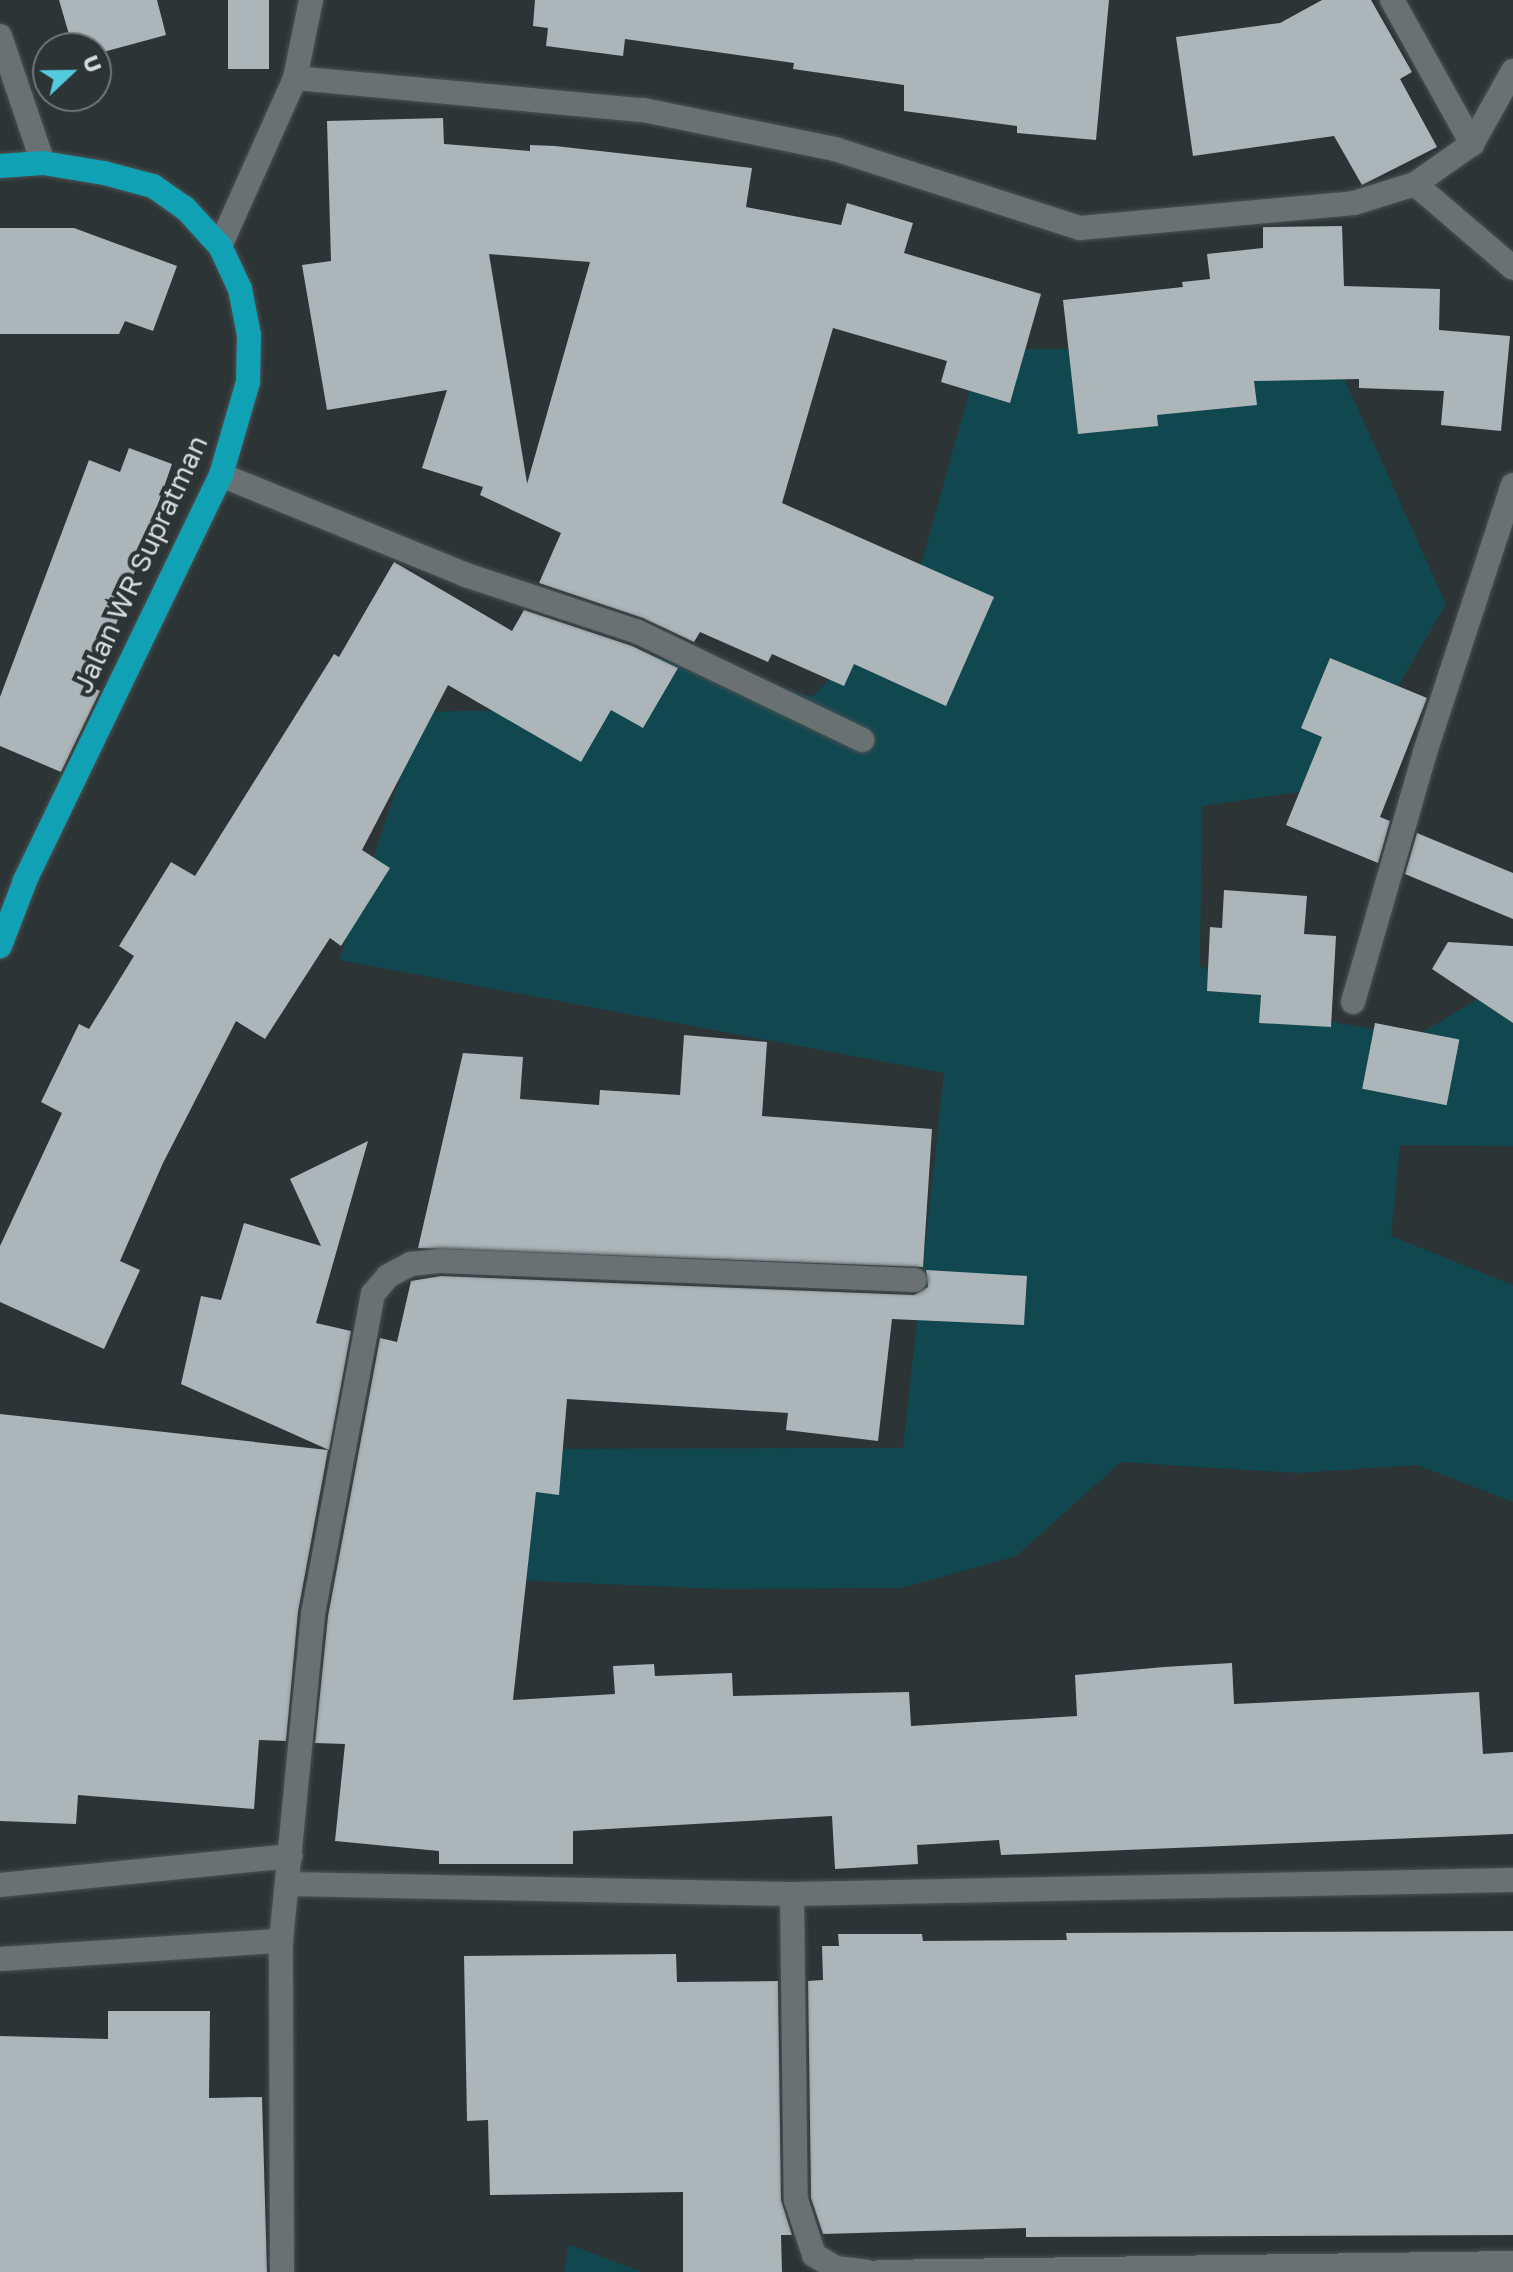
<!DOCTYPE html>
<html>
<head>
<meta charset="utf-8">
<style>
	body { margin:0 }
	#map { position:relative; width:1513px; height:2272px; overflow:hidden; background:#2d3436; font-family:"Golos Text",sans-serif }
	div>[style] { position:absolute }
	.green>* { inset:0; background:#114850 }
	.building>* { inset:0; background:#acb5b7; transform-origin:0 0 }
	.roads { filter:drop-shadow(0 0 2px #4b5152) drop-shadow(0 0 2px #4b5152) }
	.minor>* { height:24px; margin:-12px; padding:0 12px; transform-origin:12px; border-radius:12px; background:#697172 }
	.highway>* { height:24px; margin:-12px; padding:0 12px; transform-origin:12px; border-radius:12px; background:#10a2b4 }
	span { translate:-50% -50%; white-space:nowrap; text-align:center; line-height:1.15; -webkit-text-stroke:8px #2d3436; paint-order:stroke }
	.street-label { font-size:28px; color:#d7dbdc }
	.north { position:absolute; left:32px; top:32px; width:80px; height:80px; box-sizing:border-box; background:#2d3436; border:2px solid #717778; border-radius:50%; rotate:68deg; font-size:22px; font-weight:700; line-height:32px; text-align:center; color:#d7dbdc }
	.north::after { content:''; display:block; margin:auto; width:28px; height:36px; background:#54cadd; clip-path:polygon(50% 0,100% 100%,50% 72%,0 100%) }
</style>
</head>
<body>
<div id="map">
	<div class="green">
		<div style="clip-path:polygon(981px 349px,1184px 349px,1341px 371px,1446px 604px,1340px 786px,1202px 806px,1200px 966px,1308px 1018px,1416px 1036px,1513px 978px,1513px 1146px,1400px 1145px,1391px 1236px,1513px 1285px,1513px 1502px,1417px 1465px,1298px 1473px,1121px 1462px,1016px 1556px,902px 1588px,721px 1589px,471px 1578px,511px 1449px,903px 1448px,944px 1073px,339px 960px,422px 712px,553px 709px,672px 651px,812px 697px,913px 594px)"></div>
		<div style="clip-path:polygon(568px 2244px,642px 2272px,564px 2272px)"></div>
	</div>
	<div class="building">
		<div style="clip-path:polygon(59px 0,157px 0,166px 35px,96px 54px,96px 48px,73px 48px)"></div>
		<div style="left:228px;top:0;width:41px;height:69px"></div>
		<div style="clip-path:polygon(535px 0,1109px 0,1096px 140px,1017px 133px,1017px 126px,904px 111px,904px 85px,793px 69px,794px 63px,625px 39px,623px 56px,546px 46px,548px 28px,533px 26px)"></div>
		<div style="clip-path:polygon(1322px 0,1371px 0,1412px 72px,1400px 79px,1437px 147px,1362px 185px,1334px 136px,1193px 156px,1176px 37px,1280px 23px)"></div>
		<div style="clip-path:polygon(evenodd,443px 118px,444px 144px,530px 151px,530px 145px,555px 146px,752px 168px,746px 207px,841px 225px,847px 203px,913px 223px,904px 253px,1041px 294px,1010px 403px,941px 382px,947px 361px,833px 328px,782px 503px,994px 597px,946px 706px,854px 664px,844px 686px,772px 654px,768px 662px,700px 632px,694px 642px,643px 618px,539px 583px,561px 533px,480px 495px,483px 487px,422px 468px,447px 390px,327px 410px,302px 265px,331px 261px,327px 121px,443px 118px,489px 254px,590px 262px,527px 484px,527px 483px,489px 254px)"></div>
		<div style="clip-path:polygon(1342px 226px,1344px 286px,1440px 289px,1439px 330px,1510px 336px,1501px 431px,1441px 425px,1444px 391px,1359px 388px,1359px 379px,1254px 381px,1257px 405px,1157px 415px,1158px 426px,1078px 434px,1063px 300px,1183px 287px,1182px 282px,1210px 279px,1207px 254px,1263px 248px,1263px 227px)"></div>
		<div style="clip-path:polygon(0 228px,74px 228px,177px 266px,153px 331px,125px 321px,119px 334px,0 334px)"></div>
		<div style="clip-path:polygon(129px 448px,172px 464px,94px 688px,100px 691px,61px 772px,0 746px,0 697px,89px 460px,120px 472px)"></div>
		<div style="clip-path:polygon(394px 562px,512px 631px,524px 610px,632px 646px,678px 668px,643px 728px,611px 710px,581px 762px,448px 685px,362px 850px,390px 868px,341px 946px,330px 938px,265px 1039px,236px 1021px,163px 1163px,120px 1261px,140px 1270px,104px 1349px,0 1302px,0 1246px,62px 1113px,41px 1102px,79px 1024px,89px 1029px,134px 956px,119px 946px,171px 862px,195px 876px,334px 654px,339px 657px)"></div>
		<div style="clip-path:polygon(1330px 658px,1427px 698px,1380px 817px,1390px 821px,1378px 863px,1286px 825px,1322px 737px,1301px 728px)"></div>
		<div style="clip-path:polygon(1417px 833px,1513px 873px,1513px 919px,1405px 874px)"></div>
		<div style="clip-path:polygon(1224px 890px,1307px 896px,1304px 934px,1336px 936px,1331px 1027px,1259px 1023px,1261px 995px,1207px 991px,1210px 927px,1222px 928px)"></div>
		<div style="clip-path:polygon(1448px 942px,1513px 946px,1513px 1023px,1432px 969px)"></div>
		<div style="left:1375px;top:1023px;width:86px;height:67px;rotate:11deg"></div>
		<div style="clip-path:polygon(684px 1035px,767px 1042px,762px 1116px,932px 1129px,923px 1267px,418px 1248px,463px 1053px,523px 1057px,520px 1099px,599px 1105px,600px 1090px,680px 1095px)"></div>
		<div style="clip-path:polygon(368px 1141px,316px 1323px,351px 1331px,329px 1450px,181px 1384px,201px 1296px,221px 1300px,244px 1223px,321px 1246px,290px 1179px)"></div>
		<div style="clip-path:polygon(926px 1270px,1027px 1276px,1024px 1325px,892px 1319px,878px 1441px,786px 1430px,788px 1413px,567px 1399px,559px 1495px,536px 1492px,513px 1700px,615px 1694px,613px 1666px,654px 1664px,655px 1676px,732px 1673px,733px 1696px,909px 1692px,911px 1726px,1077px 1716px,1075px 1675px,1164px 1667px,1232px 1663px,1234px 1704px,1479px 1692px,1483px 1754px,1513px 1752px,1513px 1834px,1001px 1855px,999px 1840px,917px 1845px,918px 1864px,835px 1869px,832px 1816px,573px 1831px,573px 1864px,439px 1864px,439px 1851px,335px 1841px,345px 1744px,315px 1743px,328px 1616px,380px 1338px,397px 1342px,411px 1281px,441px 1276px,914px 1295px,928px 1287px)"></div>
		<div style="clip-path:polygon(0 1414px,328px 1450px,298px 1612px,286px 1741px,259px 1740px,254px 1809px,78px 1795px,76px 1824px,0 1821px)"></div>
		<div style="clip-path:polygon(1513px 1931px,1513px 2235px,1026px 2237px,1026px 2228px,823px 2234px,811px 2198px,808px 1981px,823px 1980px,822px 1946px,839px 1946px,838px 1934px,922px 1934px,923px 1941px,1067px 1940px,1066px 1933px)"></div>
		<div style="clip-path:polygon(676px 1954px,677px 1982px,778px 1981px,781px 2200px,792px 2235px,781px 2235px,782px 2272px,683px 2272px,683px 2192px,490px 2195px,488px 2120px,467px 2121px,464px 1956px)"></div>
		<div style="clip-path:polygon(108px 2011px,210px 2011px,209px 2098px,262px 2097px,267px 2272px,0 2272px,0 2036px,108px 2039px)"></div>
	</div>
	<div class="roads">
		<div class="minor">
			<div style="left:1392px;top:0;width:165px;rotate:60.9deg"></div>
			<div style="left:0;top:36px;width:134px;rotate:71.3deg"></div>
			<div style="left:295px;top:78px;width:349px;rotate:5.3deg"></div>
			<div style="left:643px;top:110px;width:196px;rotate:11.5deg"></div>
			<div style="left:835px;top:149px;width:257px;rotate:17.9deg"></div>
			<div style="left:1080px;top:228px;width:275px;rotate:-5.2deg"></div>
			<div style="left:1354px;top:203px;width:64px;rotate:-17.3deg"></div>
			<div style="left:1415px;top:184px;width:70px;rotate:-35.1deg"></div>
			<div style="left:1472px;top:144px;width:84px;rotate:-60.7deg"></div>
			<div style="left:1415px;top:184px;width:129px;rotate:40.6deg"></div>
			<div style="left:220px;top:246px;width:184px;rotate:-65.9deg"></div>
			<div style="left:295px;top:78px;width:80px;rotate:-78.4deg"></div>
			<div style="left:221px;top:475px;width:265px;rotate:22.2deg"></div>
			<div style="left:466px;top:575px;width:181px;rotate:18.3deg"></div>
			<div style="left:638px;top:632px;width:249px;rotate:25.7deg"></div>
			<div style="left:1353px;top:1002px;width:260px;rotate:-73.9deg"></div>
			<div style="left:1425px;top:752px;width:281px;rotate:-71.8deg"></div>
			<div style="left:289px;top:1884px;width:503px;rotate:1.14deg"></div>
			<div style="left:792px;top:1894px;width:721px;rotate:-1.11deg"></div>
			<div style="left:0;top:1885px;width:292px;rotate:-5.7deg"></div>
			<div style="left:792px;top:1894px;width:306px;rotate:89.3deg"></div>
			<div style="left:796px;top:2200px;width:58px;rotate:71.9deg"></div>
			<div style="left:814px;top:2255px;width:26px;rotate:31deg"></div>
			<div style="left:836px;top:2268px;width:31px;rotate:7deg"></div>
			<div style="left:0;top:1959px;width:282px;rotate:-3.7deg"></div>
			<div style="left:282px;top:2272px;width:331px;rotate:-90.2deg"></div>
			<div style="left:281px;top:1941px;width:329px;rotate:-84.4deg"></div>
			<div style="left:313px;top:1614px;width:326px;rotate:-79.4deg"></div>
			<div style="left:373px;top:1294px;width:23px;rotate:-50deg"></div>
			<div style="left:388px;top:1276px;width:26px;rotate:-28deg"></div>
			<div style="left:411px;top:1264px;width:30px;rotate:-6deg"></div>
			<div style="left:441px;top:1261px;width:474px;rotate:2.3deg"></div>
			<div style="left:879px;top:2272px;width:634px;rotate:-0.81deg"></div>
		</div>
		<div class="highway">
			<div style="left:0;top:166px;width:43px;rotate:-4deg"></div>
			<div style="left:43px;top:163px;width:62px;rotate:9.3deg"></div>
			<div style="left:104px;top:173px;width:51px;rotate:14.9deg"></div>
			<div style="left:153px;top:186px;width:39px;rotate:35deg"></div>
			<div style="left:185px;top:208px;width:52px;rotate:47.4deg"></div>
			<div style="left:220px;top:246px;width:47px;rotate:65.1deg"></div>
			<div style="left:240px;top:289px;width:47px;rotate:78.9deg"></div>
			<div style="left:249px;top:335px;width:47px;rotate:91.2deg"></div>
			<div style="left:248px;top:382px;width:97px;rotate:106.2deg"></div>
			<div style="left:221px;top:475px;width:451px;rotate:115.8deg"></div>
			<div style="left:25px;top:881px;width:70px;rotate:111deg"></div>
		</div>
	</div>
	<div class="street-label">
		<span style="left:140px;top:564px;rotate:-65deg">Jalan WR Supratman</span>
	</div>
	<div class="north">U</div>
</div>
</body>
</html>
